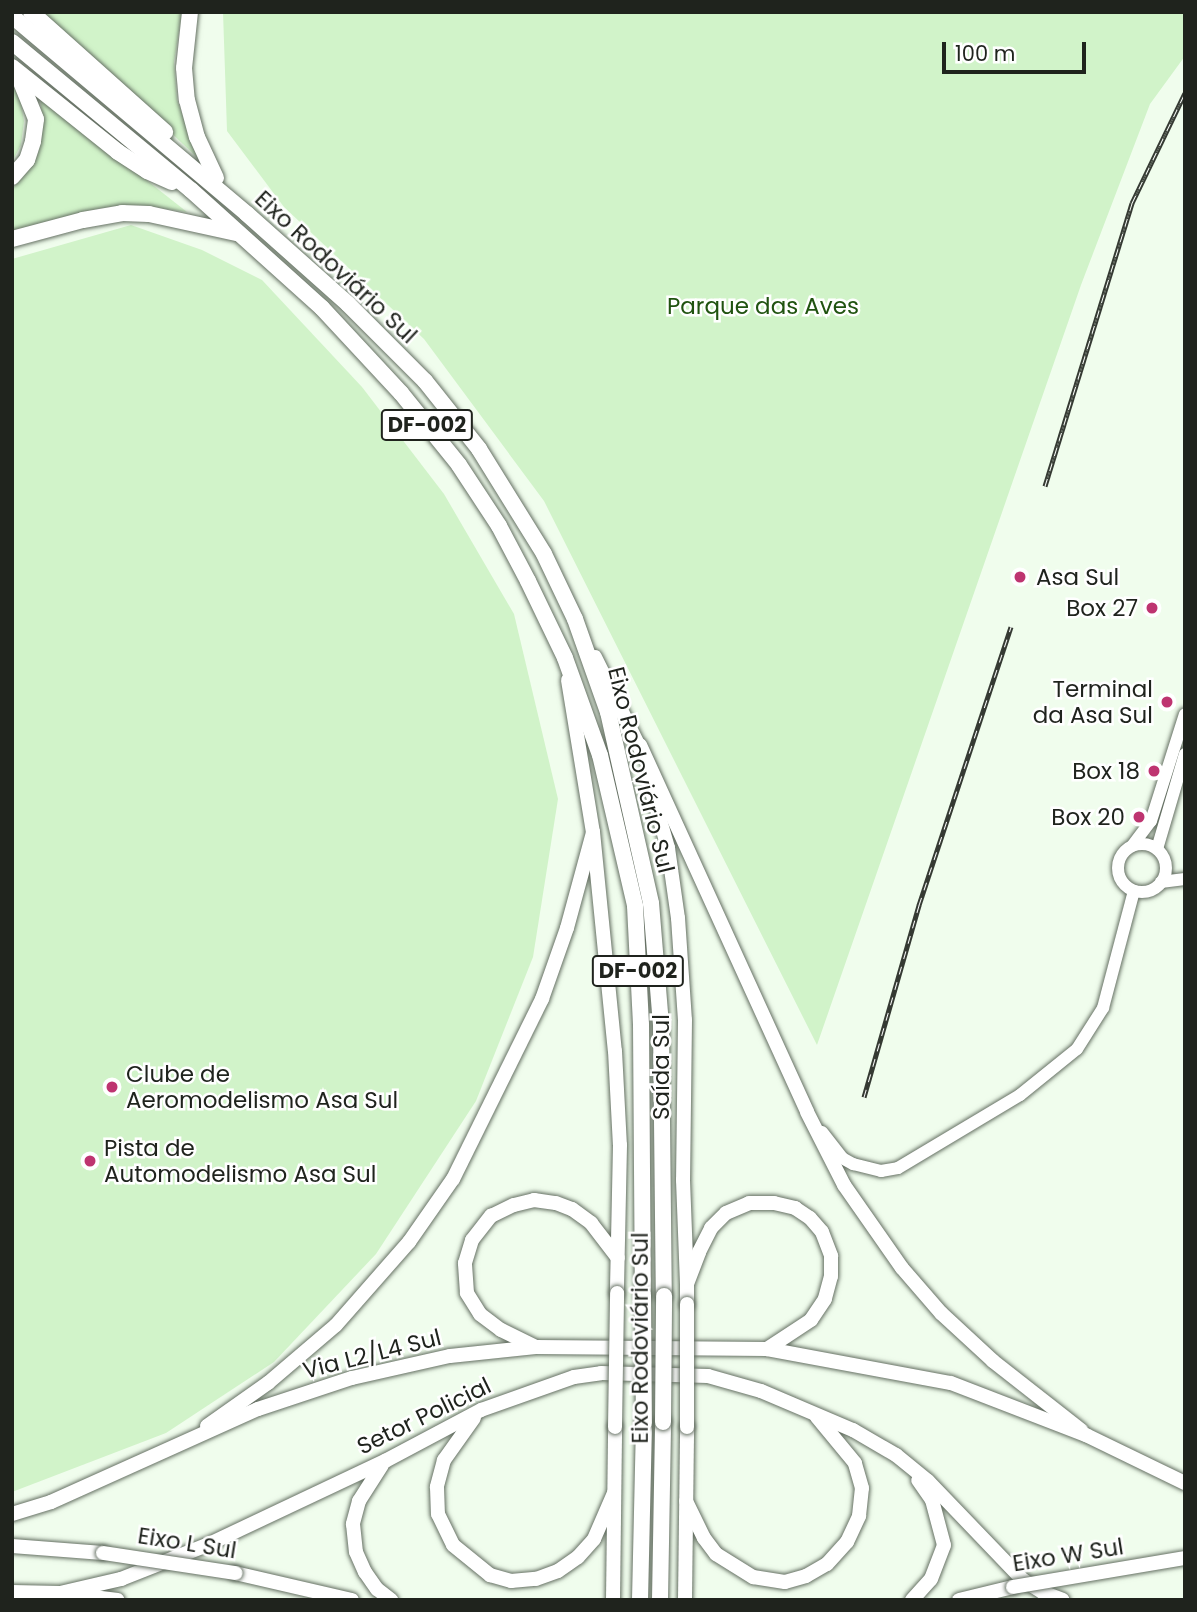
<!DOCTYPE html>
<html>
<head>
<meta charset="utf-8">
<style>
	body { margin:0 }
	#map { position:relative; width:1197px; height:1612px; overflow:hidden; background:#f0fded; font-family:Poppins,sans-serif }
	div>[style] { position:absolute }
	.green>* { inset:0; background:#d1f3c9 }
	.roads { filter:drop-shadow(0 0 2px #657063) drop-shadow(0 0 2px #657063) }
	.secondary>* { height:12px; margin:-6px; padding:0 6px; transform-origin:6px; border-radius:6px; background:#fff }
	.secondary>.ring { margin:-6px; padding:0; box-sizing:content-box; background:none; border:12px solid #fff; border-radius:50% }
	.primary>* { height:14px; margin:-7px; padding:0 7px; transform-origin:7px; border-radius:7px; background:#fff }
	.highway>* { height:16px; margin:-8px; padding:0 8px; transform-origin:8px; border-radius:8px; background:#fff }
	.rail>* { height:5px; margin-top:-2.5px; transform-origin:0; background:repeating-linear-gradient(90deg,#fff 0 8px,#353a33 0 16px); box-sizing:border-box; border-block:2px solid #353a33 }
	.bridges { filter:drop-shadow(0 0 2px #657063) drop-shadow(0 0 2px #657063) }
	.primary-bridge>* { height:14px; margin:-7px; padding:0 7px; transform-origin:7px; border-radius:7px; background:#fff }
	.highway-bridge>* { height:16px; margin:-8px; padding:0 8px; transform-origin:8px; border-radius:8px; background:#fff }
	.dots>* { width:19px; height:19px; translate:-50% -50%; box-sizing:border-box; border:4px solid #fff; border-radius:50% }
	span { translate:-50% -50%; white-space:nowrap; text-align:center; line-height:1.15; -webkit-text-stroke:5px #fff; paint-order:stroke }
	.shield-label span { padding:2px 5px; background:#fff; border:2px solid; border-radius:5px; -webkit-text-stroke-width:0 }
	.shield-label { font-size:21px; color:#1f231d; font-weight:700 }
	.street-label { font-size:23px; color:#1f231d }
	.park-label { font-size:23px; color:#205310 }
	.poi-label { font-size:23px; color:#1f231d }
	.left { translate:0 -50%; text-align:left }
	.right { translate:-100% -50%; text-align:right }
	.frame { position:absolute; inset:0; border:14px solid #1f231d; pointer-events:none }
	.scale { position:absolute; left:942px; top:42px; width:144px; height:32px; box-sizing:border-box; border:4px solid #1f231d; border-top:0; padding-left:9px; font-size:21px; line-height:24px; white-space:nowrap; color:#1f231d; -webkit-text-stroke:5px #fff; paint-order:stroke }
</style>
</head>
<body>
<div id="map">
	<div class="green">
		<div style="clip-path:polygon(42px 12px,182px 12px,174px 62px,177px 100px,199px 159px)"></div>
		<div style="clip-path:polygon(223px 12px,1185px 12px,1185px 56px,1150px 104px,1081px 285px,817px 1045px,544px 501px,424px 339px,284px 207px,227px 131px)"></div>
		<div style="clip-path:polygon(12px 83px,20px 97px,24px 121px,21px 145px,12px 162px)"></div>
		<div style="clip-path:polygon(41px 97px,187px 212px,146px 206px,101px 208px,12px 231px,12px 190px,35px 156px,42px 137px)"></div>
		<div style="clip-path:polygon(131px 225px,202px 250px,262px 280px,362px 387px,444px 494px,514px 614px,558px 799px,533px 957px,476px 1101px,376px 1254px,274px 1362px,166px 1433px,12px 1492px,12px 259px)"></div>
	</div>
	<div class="roads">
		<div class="secondary">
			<div class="ring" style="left:1118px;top:844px;width:36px;height:36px"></div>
			<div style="left:1132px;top:846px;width:31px;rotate:-53deg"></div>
			<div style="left:1151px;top:821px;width:112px;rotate:-72.4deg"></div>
			<div style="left:1157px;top:849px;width:99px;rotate:-73.6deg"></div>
			<div style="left:1161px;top:882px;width:24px;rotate:-7deg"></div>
			<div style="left:822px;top:1132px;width:33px;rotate:52deg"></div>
			<div style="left:842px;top:1158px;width:13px;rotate:29deg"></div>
			<div style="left:853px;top:1164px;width:29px;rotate:14deg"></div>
			<div style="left:881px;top:1171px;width:17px;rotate:-10deg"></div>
			<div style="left:898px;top:1168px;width:142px;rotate:-30.9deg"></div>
			<div style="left:1020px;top:1095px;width:73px;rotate:-38.9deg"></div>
			<div style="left:1077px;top:1049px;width:49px;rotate:-57.6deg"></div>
			<div style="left:1103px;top:1008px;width:121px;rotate:-75.2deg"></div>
		</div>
		<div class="primary">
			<div style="left:595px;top:657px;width:106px;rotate:63.7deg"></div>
			<div style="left:568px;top:680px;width:154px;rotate:80.7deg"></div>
			<div style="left:593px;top:832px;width:220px;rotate:84.3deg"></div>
			<div style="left:615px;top:1051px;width:94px;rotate:87deg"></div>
			<div style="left:620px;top:1145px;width:148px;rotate:91.2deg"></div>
			<div style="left:640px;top:745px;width:403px;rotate:65.5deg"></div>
			<div style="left:807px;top:1112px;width:82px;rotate:63.1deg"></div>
			<div style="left:844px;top:1185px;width:101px;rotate:55.1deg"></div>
			<div style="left:902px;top:1268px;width:60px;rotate:49.1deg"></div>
			<div style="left:941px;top:1313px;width:71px;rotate:42.7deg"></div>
			<div style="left:993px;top:1361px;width:112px;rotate:38.1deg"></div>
			<div style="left:649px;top:782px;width:69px;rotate:73.9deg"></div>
			<div style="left:668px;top:848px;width:71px;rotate:81.9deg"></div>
			<div style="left:678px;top:918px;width:102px;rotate:86.1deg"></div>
			<div style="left:685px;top:1020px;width:160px;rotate:90.7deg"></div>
			<div style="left:683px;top:1180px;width:104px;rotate:87.8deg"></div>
			<div style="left:687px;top:1304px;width:20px;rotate:-90deg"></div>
			<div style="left:687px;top:1284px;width:34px;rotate:-69deg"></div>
			<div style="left:699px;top:1252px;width:27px;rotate:-63deg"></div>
			<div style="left:711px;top:1228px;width:21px;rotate:-45deg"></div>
			<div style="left:726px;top:1213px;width:25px;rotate:-23deg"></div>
			<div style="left:749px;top:1203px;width:25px"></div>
			<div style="left:774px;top:1203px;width:22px;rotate:13deg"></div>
			<div style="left:795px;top:1208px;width:18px;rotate:34deg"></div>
			<div style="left:810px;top:1218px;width:18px;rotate:49deg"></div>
			<div style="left:822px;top:1232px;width:26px;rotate:69deg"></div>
			<div style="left:831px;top:1256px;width:20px;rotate:90deg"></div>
			<div style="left:831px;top:1276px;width:24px;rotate:105deg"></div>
			<div style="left:825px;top:1299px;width:25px;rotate:124deg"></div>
			<div style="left:811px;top:1320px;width:53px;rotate:146.6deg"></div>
			<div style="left:536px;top:1347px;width:39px;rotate:-154deg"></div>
			<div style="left:501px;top:1330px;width:26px;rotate:-143deg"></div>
			<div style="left:480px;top:1314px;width:25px;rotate:-122deg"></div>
			<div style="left:467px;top:1293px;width:30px;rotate:-94deg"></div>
			<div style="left:465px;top:1263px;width:24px;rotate:-73deg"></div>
			<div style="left:472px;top:1240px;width:31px;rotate:-52deg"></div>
			<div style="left:491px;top:1216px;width:25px;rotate:-26deg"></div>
			<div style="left:514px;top:1205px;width:21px;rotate:-14deg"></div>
			<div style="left:534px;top:1200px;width:22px;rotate:8deg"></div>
			<div style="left:556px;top:1203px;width:17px;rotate:21deg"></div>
			<div style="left:572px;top:1209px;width:24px;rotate:36deg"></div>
			<div style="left:591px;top:1223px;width:44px;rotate:52.4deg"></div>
			<div style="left:474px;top:1418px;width:52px;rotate:125.5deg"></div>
			<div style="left:444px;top:1460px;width:28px;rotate:105deg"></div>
			<div style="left:437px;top:1487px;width:27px;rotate:88deg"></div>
			<div style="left:438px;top:1514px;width:34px;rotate:64deg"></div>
			<div style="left:453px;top:1545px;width:48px;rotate:39deg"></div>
			<div style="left:490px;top:1575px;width:22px;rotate:16deg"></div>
			<div style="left:511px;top:1581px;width:25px;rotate:-5deg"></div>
			<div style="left:536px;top:1579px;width:23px;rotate:-20deg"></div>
			<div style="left:558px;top:1571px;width:24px;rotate:-35deg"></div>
			<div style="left:578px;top:1557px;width:24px;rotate:-48deg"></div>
			<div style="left:594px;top:1539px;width:50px;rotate:-66.5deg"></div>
			<div style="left:207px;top:1426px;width:75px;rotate:-35.2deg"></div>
			<div style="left:268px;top:1383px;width:89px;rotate:-40.5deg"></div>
			<div style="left:336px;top:1325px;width:111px;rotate:-48.7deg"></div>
			<div style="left:409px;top:1242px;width:77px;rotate:-55.1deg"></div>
			<div style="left:453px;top:1179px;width:201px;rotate:-63.7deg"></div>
			<div style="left:542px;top:999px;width:75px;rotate:-70.6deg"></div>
			<div style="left:567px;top:928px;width:99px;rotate:-74.8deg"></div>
			<div style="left:382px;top:1465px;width:43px;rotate:122.6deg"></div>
			<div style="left:359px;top:1501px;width:24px;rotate:105deg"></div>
			<div style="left:353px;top:1524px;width:28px;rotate:84deg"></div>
			<div style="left:356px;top:1552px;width:22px;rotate:66deg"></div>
			<div style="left:365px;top:1572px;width:21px;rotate:55deg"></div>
			<div style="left:377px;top:1589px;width:18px;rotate:38deg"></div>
			<div style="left:686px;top:1501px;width:41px;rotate:64.1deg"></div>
			<div style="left:704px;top:1538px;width:20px;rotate:53deg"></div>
			<div style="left:716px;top:1554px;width:44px;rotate:31.9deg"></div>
			<div style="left:753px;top:1577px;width:32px;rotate:9deg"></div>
			<div style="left:785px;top:1582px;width:22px;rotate:-16deg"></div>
			<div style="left:806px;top:1576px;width:24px;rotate:-30deg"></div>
			<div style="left:827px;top:1564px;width:30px;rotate:-48deg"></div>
			<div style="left:847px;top:1542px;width:29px;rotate:-65deg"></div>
			<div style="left:859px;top:1516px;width:28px;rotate:-84deg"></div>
			<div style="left:862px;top:1488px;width:26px;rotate:-106deg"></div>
			<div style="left:855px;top:1463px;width:60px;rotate:-129.6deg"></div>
			<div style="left:12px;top:1514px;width:41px;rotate:-17.1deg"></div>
			<div style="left:51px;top:1502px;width:227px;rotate:-24.2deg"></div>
			<div style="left:258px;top:1409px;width:99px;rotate:-18.3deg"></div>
			<div style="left:352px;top:1378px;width:100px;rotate:-12.7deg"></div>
			<div style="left:450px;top:1356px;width:86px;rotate:-6deg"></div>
			<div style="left:536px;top:1347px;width:231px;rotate:0.5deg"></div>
			<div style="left:767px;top:1349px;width:187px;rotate:10.5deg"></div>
			<div style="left:951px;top:1383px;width:145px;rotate:21.1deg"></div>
			<div style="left:1086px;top:1435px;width:110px;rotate:25.9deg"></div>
			<div style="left:12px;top:1546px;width:91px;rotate:4.4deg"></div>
			<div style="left:235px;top:1573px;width:120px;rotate:13deg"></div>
			<div style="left:12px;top:1592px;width:48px;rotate:1.2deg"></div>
			<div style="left:60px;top:1593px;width:58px;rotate:6.9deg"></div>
			<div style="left:60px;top:1593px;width:63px;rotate:-12.9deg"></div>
			<div style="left:121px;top:1579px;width:92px;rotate:-21.6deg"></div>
			<div style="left:207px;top:1545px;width:197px;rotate:-25.3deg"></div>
			<div style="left:385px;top:1461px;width:109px;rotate:-28deg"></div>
			<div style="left:481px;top:1410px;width:99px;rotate:-19.5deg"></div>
			<div style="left:574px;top:1377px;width:27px;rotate:-8deg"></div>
			<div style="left:601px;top:1373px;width:107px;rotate:1.6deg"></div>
			<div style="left:708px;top:1376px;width:55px;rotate:15.8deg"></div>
			<div style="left:761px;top:1391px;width:100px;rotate:23deg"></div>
			<div style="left:853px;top:1430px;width:50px;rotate:30.2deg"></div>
			<div style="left:896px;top:1455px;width:41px;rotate:39.1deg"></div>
			<div style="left:928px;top:1481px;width:137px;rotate:46.2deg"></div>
			<div style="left:1023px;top:1580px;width:22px;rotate:32deg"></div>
			<div style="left:1042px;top:1592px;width:22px;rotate:21deg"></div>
			<div style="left:613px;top:1600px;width:173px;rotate:-89.3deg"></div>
			<div style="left:685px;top:1600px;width:173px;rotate:-89.3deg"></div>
			<div style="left:912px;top:1600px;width:28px;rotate:-48deg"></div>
			<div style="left:931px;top:1579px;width:36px;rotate:-69deg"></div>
			<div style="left:944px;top:1545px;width:47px;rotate:-104.9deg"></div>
			<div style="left:932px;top:1500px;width:24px;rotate:-125deg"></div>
			<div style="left:959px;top:1600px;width:56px;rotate:-13.5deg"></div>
		</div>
		<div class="highway">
			<div style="left:31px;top:12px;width:180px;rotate:41.8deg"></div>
			<div style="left:190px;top:12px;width:56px;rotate:96.1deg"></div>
			<div style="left:184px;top:68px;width:32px;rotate:85deg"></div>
			<div style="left:187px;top:100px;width:38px;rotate:75deg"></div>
			<div style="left:197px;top:137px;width:45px;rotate:65.1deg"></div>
			<div style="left:12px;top:16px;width:307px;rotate:40.1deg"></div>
			<div style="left:247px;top:214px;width:135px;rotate:41.7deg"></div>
			<div style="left:348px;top:304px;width:109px;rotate:45deg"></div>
			<div style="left:425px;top:381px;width:87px;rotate:51.5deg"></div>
			<div style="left:479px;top:449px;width:123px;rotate:58.2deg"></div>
			<div style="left:544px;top:554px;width:72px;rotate:64.5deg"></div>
			<div style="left:575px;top:619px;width:99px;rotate:70.5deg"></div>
			<div style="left:608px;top:712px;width:196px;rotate:77.3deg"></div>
			<div style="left:651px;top:903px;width:122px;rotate:85.3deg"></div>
			<div style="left:661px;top:1025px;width:271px;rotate:89.4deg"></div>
			<div style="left:12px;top:42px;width:232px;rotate:39.6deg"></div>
			<div style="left:191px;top:190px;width:176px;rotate:42deg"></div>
			<div style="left:322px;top:308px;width:116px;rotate:47.1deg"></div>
			<div style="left:401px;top:393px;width:92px;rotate:51.1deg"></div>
			<div style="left:459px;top:465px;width:73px;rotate:56.7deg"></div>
			<div style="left:499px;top:526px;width:62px;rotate:62.2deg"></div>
			<div style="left:528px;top:581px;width:85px;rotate:64.3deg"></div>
			<div style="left:565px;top:658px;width:103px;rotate:70.2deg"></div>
			<div style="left:600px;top:755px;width:155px;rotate:76.9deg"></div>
			<div style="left:635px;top:906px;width:119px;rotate:87.1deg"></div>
			<div style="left:641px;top:1025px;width:270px;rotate:89.6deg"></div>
			<div style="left:12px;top:67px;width:136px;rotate:38.7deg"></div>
			<div style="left:118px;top:152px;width:35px;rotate:33deg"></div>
			<div style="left:147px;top:171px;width:27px;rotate:24deg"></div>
			<div style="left:12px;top:177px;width:23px;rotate:-49deg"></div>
			<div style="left:27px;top:160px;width:20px;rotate:-72deg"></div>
			<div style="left:33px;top:141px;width:22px;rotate:-82deg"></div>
			<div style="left:36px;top:119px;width:48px;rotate:-112.2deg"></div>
			<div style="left:12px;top:239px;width:73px;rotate:-15deg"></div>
			<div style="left:83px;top:220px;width:40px;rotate:-10deg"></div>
			<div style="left:122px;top:213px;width:27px;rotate:2deg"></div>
			<div style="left:149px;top:214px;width:89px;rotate:12.3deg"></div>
			<div style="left:640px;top:1600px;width:177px;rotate:-88.7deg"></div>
			<div style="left:660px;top:1600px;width:178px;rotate:-89deg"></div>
		</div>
	</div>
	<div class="rail">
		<div style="left:1045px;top:486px;width:296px;rotate:-72.9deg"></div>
		<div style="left:1132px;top:203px;width:122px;rotate:-64.3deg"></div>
		<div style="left:864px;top:1097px;width:200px;rotate:-74deg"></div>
		<div style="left:919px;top:905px;width:293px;rotate:-71.7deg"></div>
	</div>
	<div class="bridges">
		<div class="primary-bridge">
			<div style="left:615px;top:1427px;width:134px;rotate:-89.1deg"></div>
			<div style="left:687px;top:1427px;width:123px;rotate:-90deg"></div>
			<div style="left:103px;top:1553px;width:134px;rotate:8.6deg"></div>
			<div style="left:1013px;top:1587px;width:174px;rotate:-9.6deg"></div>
		</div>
		<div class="highway-bridge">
			<div style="left:643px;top:1295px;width:128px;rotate:89.6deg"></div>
			<div style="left:663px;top:1422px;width:126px;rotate:-89.5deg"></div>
		</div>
	</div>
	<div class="dots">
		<div style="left:1020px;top:577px;background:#be3470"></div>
		<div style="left:1152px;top:608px;background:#be3470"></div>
		<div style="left:1167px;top:702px;background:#be3470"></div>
		<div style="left:1154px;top:771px;background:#be3470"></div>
		<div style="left:1139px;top:817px;background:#be3470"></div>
		<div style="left:112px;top:1087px;background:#be3470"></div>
		<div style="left:90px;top:1161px;background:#be3470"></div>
	</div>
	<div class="shield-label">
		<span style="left:427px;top:425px">DF-002</span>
		<span style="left:638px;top:971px">DF-002</span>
	</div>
	<div class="street-label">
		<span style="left:336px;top:267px;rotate:43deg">Eixo Rodoviário Sul</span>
		<span style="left:641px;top:770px;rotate:76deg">Eixo Rodoviário Sul</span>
		<span style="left:661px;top:1067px;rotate:-90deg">Saída Sul</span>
		<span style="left:640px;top:1338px;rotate:-90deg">Eixo Rodoviário Sul</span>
		<span style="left:372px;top:1354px;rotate:-14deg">Via L2/L4 Sul</span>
		<span style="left:424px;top:1416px;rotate:-26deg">Setor Policial</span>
		<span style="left:187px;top:1543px;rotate:9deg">Eixo L Sul</span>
		<span style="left:1068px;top:1555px;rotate:-9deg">Eixo W Sul</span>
	</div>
	<div class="park-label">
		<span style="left:763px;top:306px">Parque das Aves</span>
	</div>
	<div class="poi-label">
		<span class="left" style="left:1036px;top:577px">Asa Sul</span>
		<span class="right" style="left:1138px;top:608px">Box 27</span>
		<span class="right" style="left:1153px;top:702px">Terminal<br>da Asa Sul</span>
		<span class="right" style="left:1140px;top:771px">Box 18</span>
		<span class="right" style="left:1125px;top:817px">Box 20</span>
		<span class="left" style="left:126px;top:1087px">Clube de<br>Aeromodelismo Asa Sul</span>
		<span class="left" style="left:104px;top:1161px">Pista de<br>Automodelismo Asa Sul</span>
	</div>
	<div class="frame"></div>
	<div class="scale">100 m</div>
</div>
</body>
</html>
